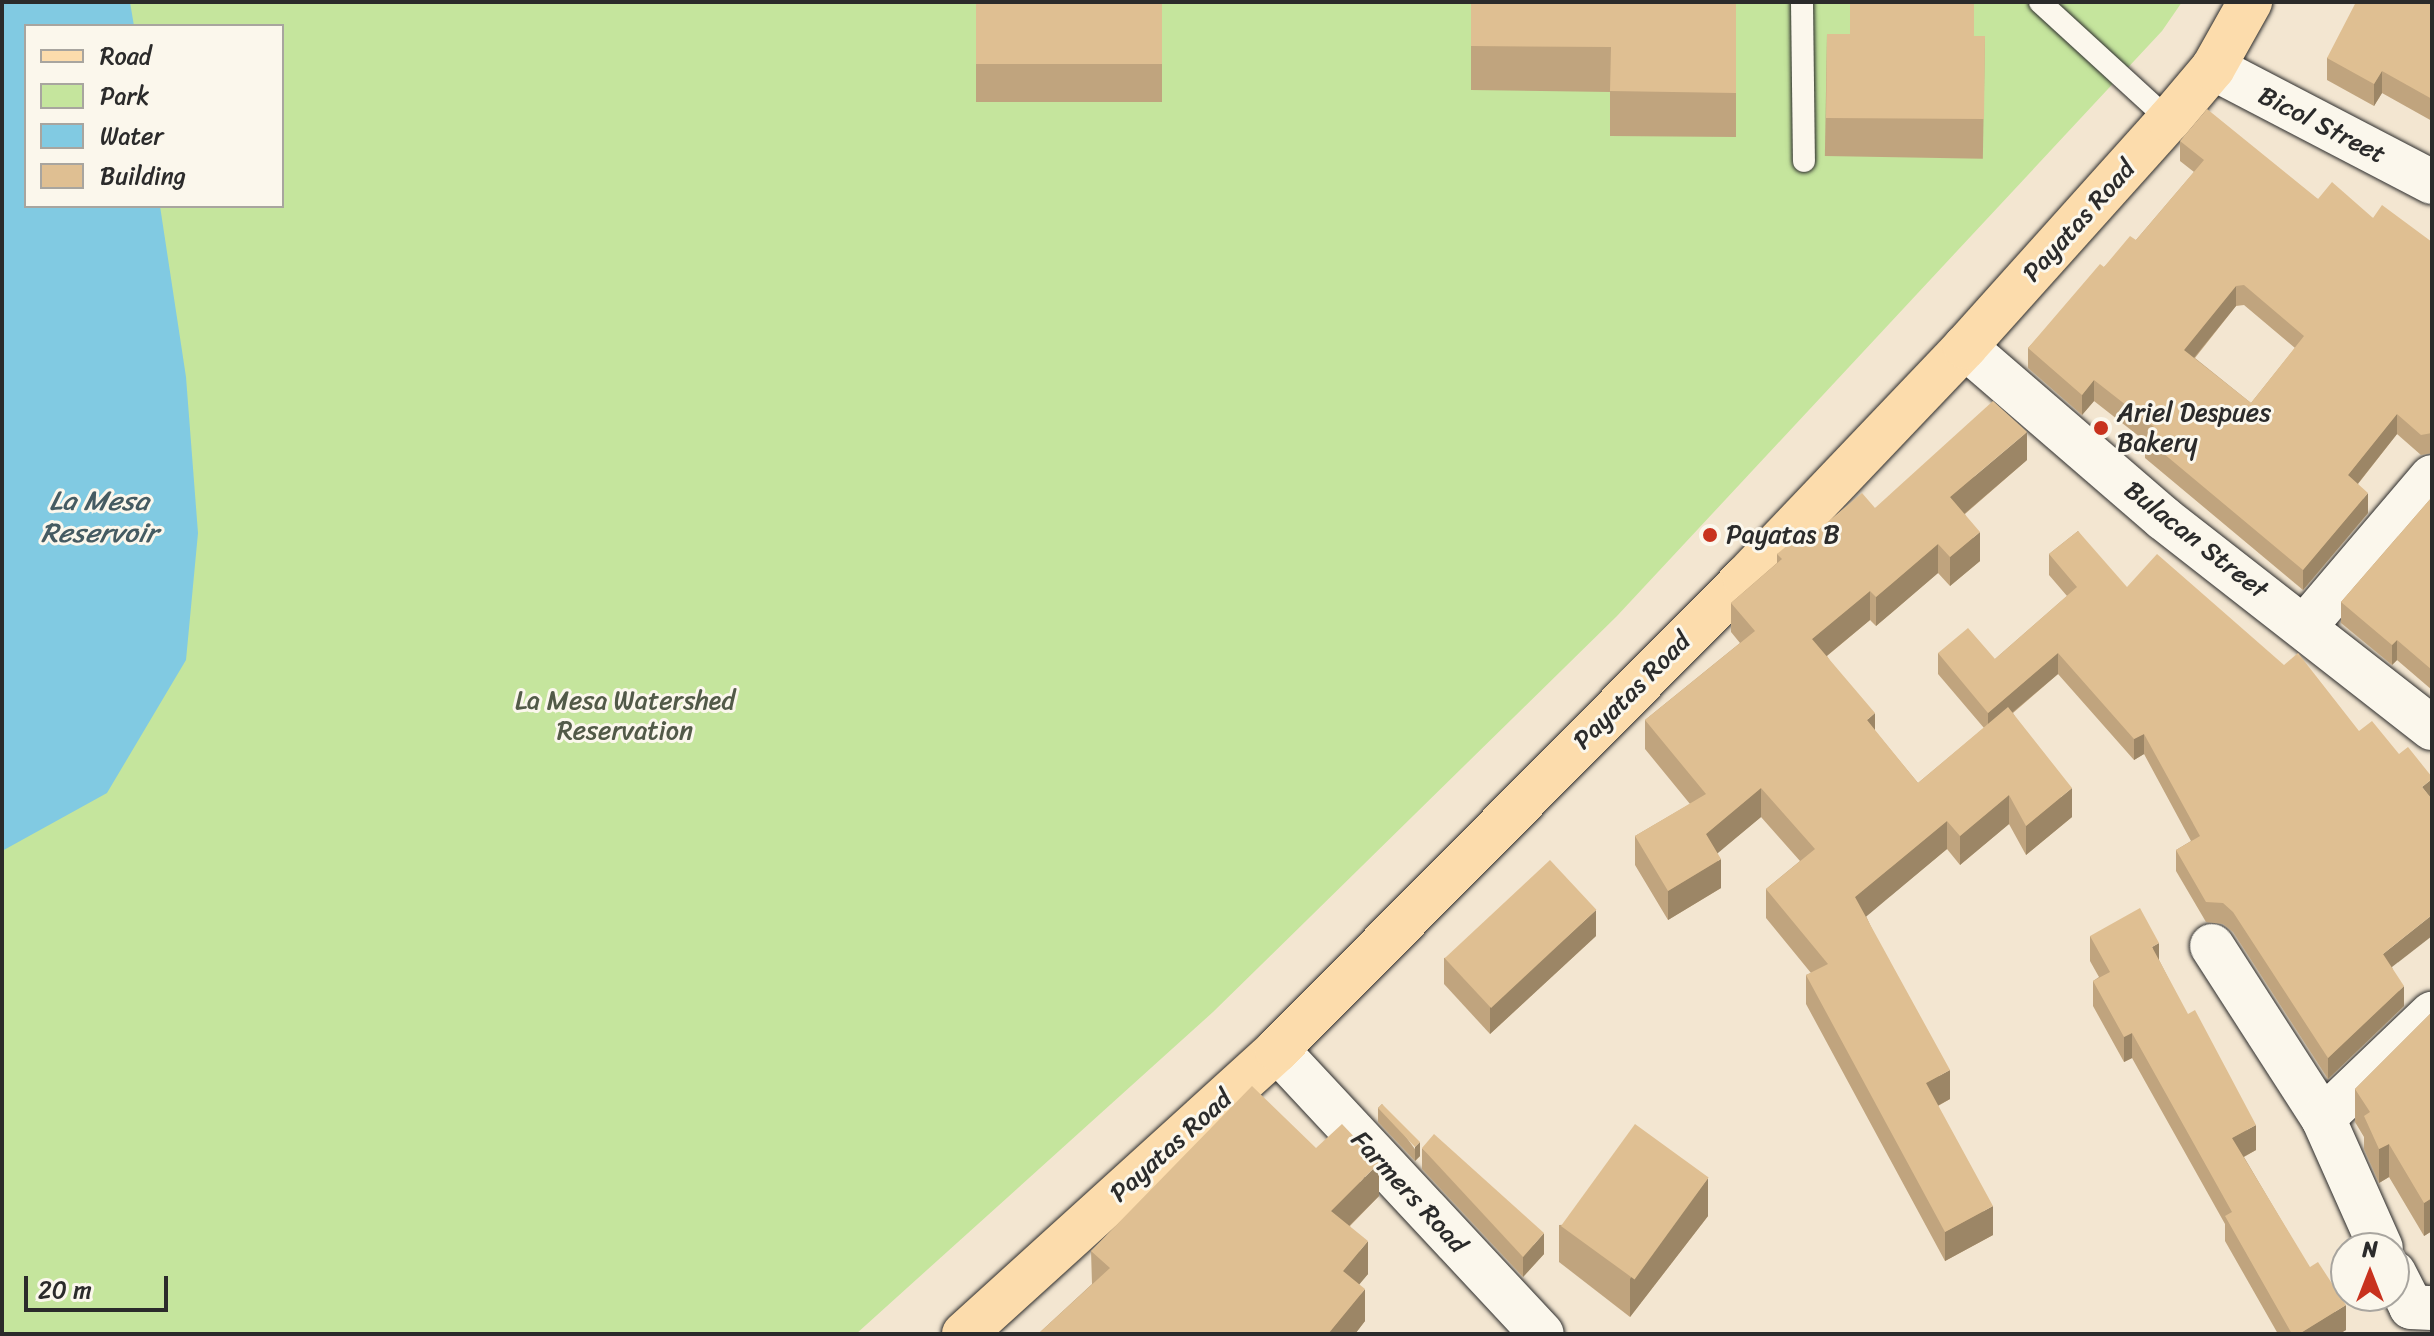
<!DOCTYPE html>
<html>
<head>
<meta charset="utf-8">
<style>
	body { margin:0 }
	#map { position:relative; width:2434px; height:1336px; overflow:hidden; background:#f3e6d1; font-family:Sriracha,sans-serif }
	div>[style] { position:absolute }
	.green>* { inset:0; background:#c5e59d }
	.water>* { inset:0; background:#81cae2 }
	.roads { filter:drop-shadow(0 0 2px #2b2b2b) drop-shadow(0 0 2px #2b2b2b) }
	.service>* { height:22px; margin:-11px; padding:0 11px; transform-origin:11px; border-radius:11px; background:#fbf7ec }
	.minor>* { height:44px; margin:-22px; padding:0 22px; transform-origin:22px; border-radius:22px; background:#fbf7ec }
	.primary>* { height:44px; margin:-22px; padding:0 22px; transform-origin:22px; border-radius:22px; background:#fcdcac }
	.wall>* { inset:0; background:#c0a47e; transform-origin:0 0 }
	.shaded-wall>* { inset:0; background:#9c8666 }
	.building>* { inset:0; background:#dfbf92; transform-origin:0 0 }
	.dots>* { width:22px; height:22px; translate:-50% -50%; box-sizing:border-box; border:4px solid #fbf7ec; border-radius:50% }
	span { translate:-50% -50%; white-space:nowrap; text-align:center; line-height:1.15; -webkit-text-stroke:6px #fbf7ec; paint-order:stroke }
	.street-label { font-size:26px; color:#2b2b2b }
	.poi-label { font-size:26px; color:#2b2b2b }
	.left { translate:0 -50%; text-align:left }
	.park-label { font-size:26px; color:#525a48 }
	.water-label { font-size:28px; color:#455b62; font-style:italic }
	.frame { position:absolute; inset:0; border:4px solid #2b2b2b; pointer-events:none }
	.legend { position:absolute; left:24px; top:24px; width:260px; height:184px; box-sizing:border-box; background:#fbf7ec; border:2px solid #a8a59f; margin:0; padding:10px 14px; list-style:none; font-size:24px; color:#2b2b2b }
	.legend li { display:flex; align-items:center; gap:16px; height:40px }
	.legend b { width:40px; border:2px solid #a8a59f }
	.north { position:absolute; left:2330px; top:1232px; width:80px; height:80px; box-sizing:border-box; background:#fbf7ec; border:2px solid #a8a59f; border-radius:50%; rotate:0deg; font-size:22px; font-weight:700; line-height:32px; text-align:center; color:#2b2b2b }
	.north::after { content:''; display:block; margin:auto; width:28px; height:36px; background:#c8321e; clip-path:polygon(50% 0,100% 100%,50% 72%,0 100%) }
	.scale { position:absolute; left:24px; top:1276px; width:144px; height:36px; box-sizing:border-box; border:4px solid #2b2b2b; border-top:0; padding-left:10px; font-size:24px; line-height:28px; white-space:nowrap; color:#2b2b2b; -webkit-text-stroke:6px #fbf7ec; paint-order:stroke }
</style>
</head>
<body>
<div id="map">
	<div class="green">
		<div style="clip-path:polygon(evenodd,2px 2px,2182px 2px,2162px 31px,1617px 616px,1213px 1012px,856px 1334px,2px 1334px,2px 2px,26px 26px,282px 26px,282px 206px,26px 206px,26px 26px)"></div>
	</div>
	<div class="water">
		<div style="clip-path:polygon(2px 2px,130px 2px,134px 26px,26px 26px,26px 206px,160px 206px,186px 377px,198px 533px,186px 660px,107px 793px,2px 851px)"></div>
	</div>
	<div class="roads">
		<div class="service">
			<div style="left:1802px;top:2px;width:159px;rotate:89.3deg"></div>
			<div style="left:2040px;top:2px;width:175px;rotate:42.5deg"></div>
		</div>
		<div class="minor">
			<div style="left:2213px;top:68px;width:247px;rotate:27.5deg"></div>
			<div style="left:1965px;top:347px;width:262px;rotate:40.8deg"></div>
			<div style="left:2163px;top:518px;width:341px;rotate:38deg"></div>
			<div style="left:2306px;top:625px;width:194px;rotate:-49.6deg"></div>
			<div style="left:2212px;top:946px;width:205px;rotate:57.2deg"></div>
			<div style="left:2323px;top:1118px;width:142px;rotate:66deg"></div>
			<div style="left:1277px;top:1050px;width:388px;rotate:47deg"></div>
			<div style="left:2323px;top:1118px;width:151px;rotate:-43.7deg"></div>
			<div style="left:2394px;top:1273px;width:38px;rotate:63deg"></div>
			<div style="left:2411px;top:1307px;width:21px;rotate:3deg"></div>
		</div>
		<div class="primary">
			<div style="left:964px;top:1334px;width:423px;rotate:-42.2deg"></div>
			<div style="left:1277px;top:1050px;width:665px;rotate:-45.24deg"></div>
			<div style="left:1745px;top:578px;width:319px;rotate:-46.4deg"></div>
			<div style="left:1965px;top:347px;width:305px;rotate:-48.1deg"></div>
			<div style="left:2169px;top:120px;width:68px;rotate:-49.8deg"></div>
			<div style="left:2213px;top:68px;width:76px;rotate:-60.7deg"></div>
		</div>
	</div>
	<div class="wall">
		<div style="left:976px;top:2px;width:186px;height:100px"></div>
		<div style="clip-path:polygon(1471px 2px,1736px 2px,1736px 137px,1610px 136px,1610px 92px,1471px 90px)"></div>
		<div style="clip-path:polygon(2432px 2px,2432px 121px,2382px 93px,2374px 106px,2327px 80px,2327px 58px)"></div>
		<div style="left:1827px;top:34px;width:158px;height:122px;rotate:1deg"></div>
		<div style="clip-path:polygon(evenodd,2180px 141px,2318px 199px,2373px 218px,2432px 242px,2432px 453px,2421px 455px,2397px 434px,2358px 484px,2368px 513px,2303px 590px,2145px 458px,2145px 441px,2094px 401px,2082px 415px,2028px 368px,2028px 348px,2104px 267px,2136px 240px,2194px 172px,2180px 161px,2180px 141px,2244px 305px,2295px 348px,2251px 403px,2195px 358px,2236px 306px,2244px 305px)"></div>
		<div style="clip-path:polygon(2027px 460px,1965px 514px,1980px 561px,1950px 586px,1938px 573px,1876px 626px,1870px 620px,1827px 656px,1875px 731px,1918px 783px,1984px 728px,1938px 674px,1938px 653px,1995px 659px,2067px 596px,2049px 575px,2049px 554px,2078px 531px,2392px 967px,2404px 1006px,2328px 1079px,2233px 932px,2223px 924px,2206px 922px,2176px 871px,2176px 850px,2191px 841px,2144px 754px,2134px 760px,2058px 674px,2013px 713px,2072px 817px,2026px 855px,2009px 824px,1960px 865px,1947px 849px,1866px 916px,1950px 1099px,1938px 1106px,1993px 1235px,1945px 1261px,1806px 1004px,1806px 975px,1811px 973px,1766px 918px,1766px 889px,1800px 861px,1761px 817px,1717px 853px,1721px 888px,1668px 920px,1635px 865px,1635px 836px,1690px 804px,1645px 749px,1645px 720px,1740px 643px,1731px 632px,1731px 603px,1777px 563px,1777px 554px,1811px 536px,1875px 508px)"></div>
		<div style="clip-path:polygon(2432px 497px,2432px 690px,2397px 660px,2392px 665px,2341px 623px,2341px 602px)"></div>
		<div style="clip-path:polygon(1596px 936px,1490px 1034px,1444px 984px,1444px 958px)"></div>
		<div style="clip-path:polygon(2090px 936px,2159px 960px,2256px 1150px,2244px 1157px,2346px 1330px,2339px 1334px,2278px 1334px,2225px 1241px,2225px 1224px,2132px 1058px,2124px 1062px,2093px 1006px,2093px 981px,2099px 977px,2090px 961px)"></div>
		<div style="clip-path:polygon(2432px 1012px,2432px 1231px,2424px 1236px,2389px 1177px,2379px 1183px,2364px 1149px,2364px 1137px,2355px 1122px,2355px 1089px)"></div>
		<div style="clip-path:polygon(1382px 1104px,1420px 1156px,1415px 1161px,1378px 1122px,1378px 1108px)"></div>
		<div style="clip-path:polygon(1316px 1148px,1379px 1196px,1350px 1226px,1368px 1274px,1359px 1284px,1365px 1321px,1355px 1334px,1038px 1334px,1092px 1284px,1091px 1251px)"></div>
		<div style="clip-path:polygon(1422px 1148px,1544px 1254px,1523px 1277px,1422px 1169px)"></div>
		<div style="clip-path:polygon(1708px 1216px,1630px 1317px,1559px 1262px,1559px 1225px)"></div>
	</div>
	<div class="shaded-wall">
		<div style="clip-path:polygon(2382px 71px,2382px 93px,2374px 106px,2374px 84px)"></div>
		<div style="clip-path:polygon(2236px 286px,2236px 306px,2184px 370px,2184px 350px)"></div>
		<div style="clip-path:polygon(2094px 380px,2094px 401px,2082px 415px,2082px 395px)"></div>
		<div style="clip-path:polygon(2397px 414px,2397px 434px,2348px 496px,2348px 475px)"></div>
		<div style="clip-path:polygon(2027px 432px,2027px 460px,1950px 526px,1950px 497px)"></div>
		<div style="clip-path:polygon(2368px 493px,2368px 513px,2303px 590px,2303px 570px)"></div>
		<div style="clip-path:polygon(1980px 532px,1980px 561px,1950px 586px,1950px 557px)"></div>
		<div style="clip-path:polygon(1938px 544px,1938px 573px,1876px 626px,1876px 597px)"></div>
		<div style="clip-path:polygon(1870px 591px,1870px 620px,1812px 668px,1812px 639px)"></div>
		<div style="clip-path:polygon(2397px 640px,2397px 660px,2392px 665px,2392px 645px)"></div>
		<div style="clip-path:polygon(2058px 653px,2058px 674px,1988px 733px,1988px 713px)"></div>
		<div style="clip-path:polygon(1875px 713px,1875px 742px,1867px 720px)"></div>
		<div style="clip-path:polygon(2144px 734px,2144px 754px,2134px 760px,2134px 739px)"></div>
		<div style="clip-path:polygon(2432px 779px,2432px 800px,2422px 787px)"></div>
		<div style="clip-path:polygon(1761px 788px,1761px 817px,1706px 863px,1706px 834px)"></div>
		<div style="clip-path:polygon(2072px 788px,2072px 817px,2026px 855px,2026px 826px)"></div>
		<div style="clip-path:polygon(2009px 795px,2009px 824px,1960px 865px,1960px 836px)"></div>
		<div style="clip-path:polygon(1947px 821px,1947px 849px,1855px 926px,1855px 897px)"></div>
		<div style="clip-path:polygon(1721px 859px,1721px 888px,1668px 920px,1668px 891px)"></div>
		<div style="clip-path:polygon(1596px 910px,1596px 936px,1490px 1034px,1490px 1007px)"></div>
		<div style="clip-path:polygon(2432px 915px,2432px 936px,2383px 974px,2383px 954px)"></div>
		<div style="clip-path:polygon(2159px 943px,2159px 968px,2152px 947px)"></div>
		<div style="clip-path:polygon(2404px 986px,2404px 1006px,2328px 1079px,2328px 1058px)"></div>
		<div style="clip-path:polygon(2132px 1033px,2132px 1058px,2124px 1062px,2124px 1037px)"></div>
		<div style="clip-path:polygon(1950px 1070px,1950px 1099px,1926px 1112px,1926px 1083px)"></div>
		<div style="clip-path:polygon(2256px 1125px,2256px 1150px,2232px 1163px,2232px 1138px)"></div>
		<div style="clip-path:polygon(1420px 1142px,1420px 1156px,1415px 1161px,1415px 1147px)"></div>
		<div style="clip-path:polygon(2389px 1144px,2389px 1177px,2379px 1183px,2379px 1149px)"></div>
		<div style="clip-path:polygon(1379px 1163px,1379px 1196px,1331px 1244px,1331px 1211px)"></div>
		<div style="clip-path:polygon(1708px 1178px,1708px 1216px,1630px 1317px,1630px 1279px)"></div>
		<div style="clip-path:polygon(2432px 1198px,2432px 1231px,2424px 1236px,2424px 1203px)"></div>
		<div style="clip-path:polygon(1993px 1206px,1993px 1235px,1945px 1261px,1945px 1232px)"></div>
		<div style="clip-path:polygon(1544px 1233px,1544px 1254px,1523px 1277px,1523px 1257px)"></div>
		<div style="clip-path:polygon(1368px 1241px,1368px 1274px,1343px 1304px,1343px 1271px)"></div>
		<div style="clip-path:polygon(1365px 1289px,1365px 1321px,1355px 1334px,1328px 1334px)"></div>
		<div style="clip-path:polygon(2346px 1305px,2346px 1330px,2339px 1334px,2299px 1334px)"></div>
	</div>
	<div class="building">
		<div style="left:976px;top:2px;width:186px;height:62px"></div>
		<div style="clip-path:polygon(1471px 2px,1736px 2px,1736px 93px,1610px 91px,1611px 47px,1471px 46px)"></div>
		<div style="clip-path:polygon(1850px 2px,1974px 2px,1974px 36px,1985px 36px,1984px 119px,1826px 118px,1827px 34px,1850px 34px)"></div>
		<div style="clip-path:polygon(2356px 2px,2432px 2px,2432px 99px,2382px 71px,2374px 84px,2327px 58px)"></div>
		<div style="clip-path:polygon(evenodd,2207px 109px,2318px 199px,2332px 182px,2373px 218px,2382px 205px,2432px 242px,2432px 433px,2421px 435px,2397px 414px,2348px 475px,2368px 493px,2303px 570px,2145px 438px,2154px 427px,2094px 380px,2082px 395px,2028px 348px,2100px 264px,2104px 267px,2130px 236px,2136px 240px,2204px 160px,2180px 141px,2207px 109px,2244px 285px,2304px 336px,2251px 403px,2184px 350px,2236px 286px,2244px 285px)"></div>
		<div style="clip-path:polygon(1993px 401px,2027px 432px,1950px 497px,1980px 532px,1950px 557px,1938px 544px,1876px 597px,1870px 591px,1812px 639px,1875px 713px,1867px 720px,1918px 783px,2008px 707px,2072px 788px,2026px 826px,2009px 795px,1960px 836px,1947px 821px,1855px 897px,1950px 1070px,1926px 1083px,1993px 1206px,1945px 1232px,1806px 975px,1828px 964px,1766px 889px,1815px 849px,1761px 788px,1706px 834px,1721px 859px,1668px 891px,1635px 836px,1706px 794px,1645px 720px,1755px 631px,1731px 603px,1782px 559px,1777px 554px,1806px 530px,1811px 536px,1862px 493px,1875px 508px)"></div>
		<div style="clip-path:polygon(2432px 497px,2432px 670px,2397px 640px,2392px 645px,2341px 602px)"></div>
		<div style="clip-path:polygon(2078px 531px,2127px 587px,2157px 554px,2284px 665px,2298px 653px,2359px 731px,2372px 721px,2399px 754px,2408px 747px,2432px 777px,2432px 779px,2422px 787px,2432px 799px,2432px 915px,2383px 954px,2404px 986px,2328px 1058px,2233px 912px,2223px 903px,2206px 902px,2176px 850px,2200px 836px,2144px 734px,2134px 739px,2058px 653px,1988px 713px,1938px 653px,1968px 628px,1995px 659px,2077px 587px,2049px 554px)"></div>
		<div style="left:1550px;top:860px;width:68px;height:144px;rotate:47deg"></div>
		<div style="clip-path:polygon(2140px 908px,2159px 943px,2152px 947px,2188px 1014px,2195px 1010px,2256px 1125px,2232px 1138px,2310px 1267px,2318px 1262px,2346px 1305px,2299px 1334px,2292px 1334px,2225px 1216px,2232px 1212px,2132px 1033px,2124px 1037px,2093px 981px,2110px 972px,2090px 936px)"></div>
		<div style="clip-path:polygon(2432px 1012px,2432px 1198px,2424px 1203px,2389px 1144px,2379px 1149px,2364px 1116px,2370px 1112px,2355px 1089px)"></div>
		<div style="clip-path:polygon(1252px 1086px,1316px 1148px,1342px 1124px,1379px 1163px,1331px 1211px,1368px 1241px,1343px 1271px,1365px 1289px,1328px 1334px,1038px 1334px,1110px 1268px,1091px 1251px)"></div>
		<div style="clip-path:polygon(1382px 1104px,1420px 1142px,1415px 1147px,1378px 1108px)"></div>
		<div style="left:1635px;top:1124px;width:91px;height:126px;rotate:36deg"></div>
		<div style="clip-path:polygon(1434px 1134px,1544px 1233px,1523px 1257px,1422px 1148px)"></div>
	</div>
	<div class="dots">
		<div style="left:2101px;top:428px;background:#c8321e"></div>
		<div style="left:1710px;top:535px;background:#c8321e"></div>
	</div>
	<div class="street-label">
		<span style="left:2322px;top:125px;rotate:27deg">Bicol Street</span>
		<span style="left:2079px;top:221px;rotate:-48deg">Payatas Road</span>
		<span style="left:2196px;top:540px;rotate:38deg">Bulacan Street</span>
		<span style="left:1632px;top:691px;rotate:-45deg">Payatas Road</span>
		<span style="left:1171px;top:1146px;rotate:-42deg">Payatas Road</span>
		<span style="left:1409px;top:1192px;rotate:47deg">Farmers Road</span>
	</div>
	<div class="poi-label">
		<span class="left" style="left:2117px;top:428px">Ariel Despues<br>Bakery</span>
		<span class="left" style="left:1726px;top:535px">Payatas B</span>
	</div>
	<div class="park-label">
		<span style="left:625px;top:716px">La Mesa Watershed<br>Reservation</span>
	</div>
	<div class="water-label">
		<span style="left:99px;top:517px">La Mesa<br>Reservoir</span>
	</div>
	<div class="frame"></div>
	<ul class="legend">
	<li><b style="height:10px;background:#fcdcac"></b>Road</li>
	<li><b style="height:22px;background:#c5e59d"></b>Park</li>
	<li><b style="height:22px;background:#81cae2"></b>Water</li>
	<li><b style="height:22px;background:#dfbf92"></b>Building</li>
	</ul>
	<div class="north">N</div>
	<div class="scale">20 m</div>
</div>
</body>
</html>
